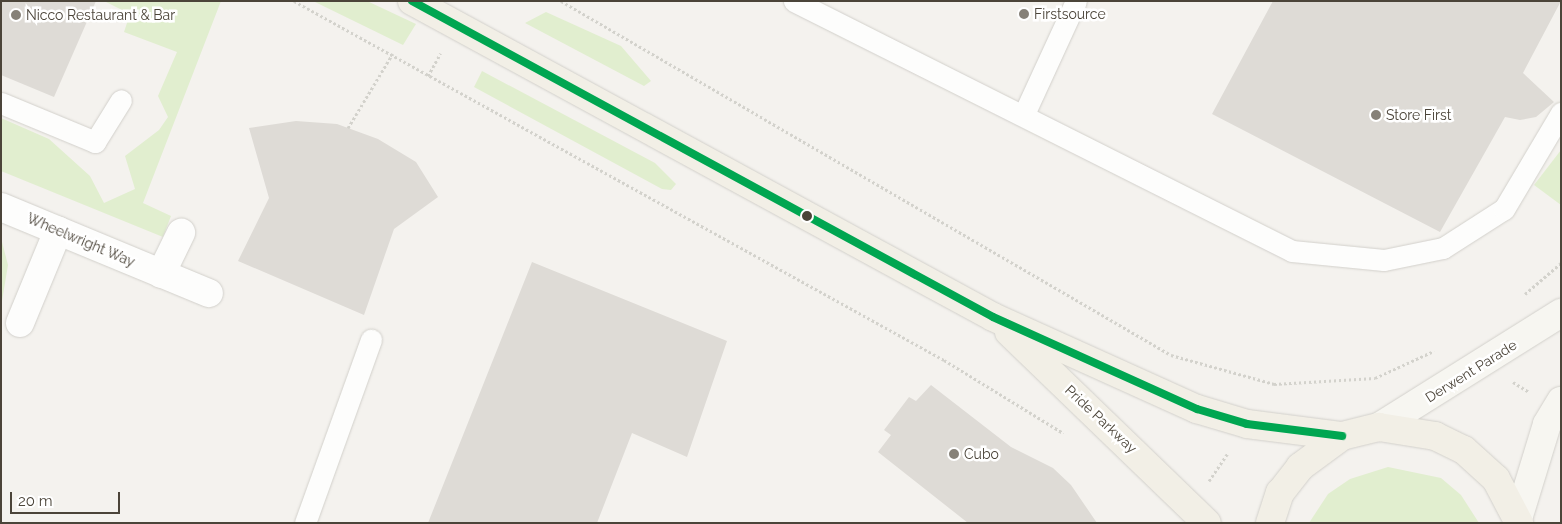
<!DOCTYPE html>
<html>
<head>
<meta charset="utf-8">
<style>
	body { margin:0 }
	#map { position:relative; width:1562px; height:524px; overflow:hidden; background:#f4f2ee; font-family:Raleway,sans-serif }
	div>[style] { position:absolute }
	.green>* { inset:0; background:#e1eecf }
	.building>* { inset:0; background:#dedbd6 }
	.path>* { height:3px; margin-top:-1.5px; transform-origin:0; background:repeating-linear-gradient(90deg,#d3d2cc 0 2.5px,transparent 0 5px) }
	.roads { filter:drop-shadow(0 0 1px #d2d0cb) drop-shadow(0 0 1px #d2d0cb) }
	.lane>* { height:21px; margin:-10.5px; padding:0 10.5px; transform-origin:10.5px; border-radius:10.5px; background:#fdfdfc }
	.street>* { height:28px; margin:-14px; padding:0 14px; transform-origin:14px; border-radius:14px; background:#fdfdfc }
	.secondary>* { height:28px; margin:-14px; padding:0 14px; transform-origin:14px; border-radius:14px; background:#f7f6f1 }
	.primary>* { height:28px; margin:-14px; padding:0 14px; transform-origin:14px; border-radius:14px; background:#f2efe6 }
	.bus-1>* { height:8px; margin:-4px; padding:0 4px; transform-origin:4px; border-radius:4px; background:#00a651 }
	.dots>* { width:14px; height:14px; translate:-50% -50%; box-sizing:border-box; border:2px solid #fff; border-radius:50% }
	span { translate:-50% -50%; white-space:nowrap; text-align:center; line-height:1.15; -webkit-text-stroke:5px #fff; paint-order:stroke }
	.poi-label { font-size:14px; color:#4b4439 }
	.left { translate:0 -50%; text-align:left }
	.street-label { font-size:14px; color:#4b4439 }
	.frame { position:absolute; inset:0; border:2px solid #4b4439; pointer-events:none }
	.scale { position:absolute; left:10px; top:492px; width:110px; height:22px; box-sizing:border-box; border:2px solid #4b4439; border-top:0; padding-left:6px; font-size:15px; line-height:18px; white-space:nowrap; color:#4b4439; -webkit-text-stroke:4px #fff; paint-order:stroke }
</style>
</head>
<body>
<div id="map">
	<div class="green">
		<div style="clip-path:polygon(104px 1px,221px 1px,143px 203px,171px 216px,163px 237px,1px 171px,1px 118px,49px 139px,90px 176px,104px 203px,135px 189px,125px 156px,159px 130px,168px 117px,158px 96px,177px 52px,124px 32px,130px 14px)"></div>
		<div style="clip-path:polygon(313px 1px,367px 1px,416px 24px,403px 45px)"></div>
		<div style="clip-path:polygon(546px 12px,621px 46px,651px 81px,644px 86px,525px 23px)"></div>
		<div style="clip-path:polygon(482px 71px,655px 163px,676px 184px,671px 190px,662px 189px,474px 87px)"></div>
		<div style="clip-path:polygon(1561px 150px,1561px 205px,1534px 185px)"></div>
		<div style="clip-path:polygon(1px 238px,8px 265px,1px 307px)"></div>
		<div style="clip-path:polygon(1388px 467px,1441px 478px,1461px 495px,1479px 523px,1309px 523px,1328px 494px,1350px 479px)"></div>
	</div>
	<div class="building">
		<div style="clip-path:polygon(1px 1px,96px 1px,54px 97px,1px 75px)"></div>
		<div style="clip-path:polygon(1273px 1px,1561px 1px,1523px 73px,1554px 102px,1536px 117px,1520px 120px,1505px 117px,1440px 232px,1212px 114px)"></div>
		<div style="clip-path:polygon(296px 121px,337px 124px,378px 139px,416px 162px,438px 197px,394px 229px,364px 315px,238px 261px,269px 198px,249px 128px)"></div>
		<div style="clip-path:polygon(532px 262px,727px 341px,687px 457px,632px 433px,597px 523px,428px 523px)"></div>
		<div style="clip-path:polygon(931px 385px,1011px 447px,1053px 468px,1071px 485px,1097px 523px,968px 523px,878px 452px,891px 435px,884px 430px,909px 397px,916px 401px)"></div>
	</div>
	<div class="path">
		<div style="left:294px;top:1px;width:743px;rotate:28.91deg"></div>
		<div style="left:944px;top:360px;width:140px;rotate:31.5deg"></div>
		<div style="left:561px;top:1px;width:705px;rotate:30.13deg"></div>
		<div style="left:1171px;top:355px;width:107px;rotate:15.7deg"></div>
		<div style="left:1274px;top:384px;width:101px;rotate:-3.4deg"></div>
		<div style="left:1375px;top:378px;width:65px;rotate:-24.6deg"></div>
		<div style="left:428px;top:76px;width:26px;rotate:-61deg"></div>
		<div style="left:348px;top:128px;width:87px;rotate:-59deg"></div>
		<div style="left:1525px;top:294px;width:48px;rotate:-40.7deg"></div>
		<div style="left:1513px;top:382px;width:19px;rotate:32deg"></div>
		<div style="left:1209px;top:481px;width:34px;rotate:-56deg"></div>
	</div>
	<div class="roads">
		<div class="lane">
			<div style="left:794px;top:1px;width:557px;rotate:26.66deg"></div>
			<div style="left:1292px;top:251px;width:92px;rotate:5.6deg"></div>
			<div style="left:1384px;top:260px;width:60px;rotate:-11.5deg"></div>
			<div style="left:1443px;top:248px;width:72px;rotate:-32.6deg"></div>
			<div style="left:1504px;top:209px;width:112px;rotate:-59.3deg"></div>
			<div style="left:1px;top:103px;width:102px;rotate:22.5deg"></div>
			<div style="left:95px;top:142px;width:49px;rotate:-58.2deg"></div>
			<div style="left:1024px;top:114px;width:124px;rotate:-65.3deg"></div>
			<div style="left:305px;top:523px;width:195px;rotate:-70.2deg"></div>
		</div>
		<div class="street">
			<div style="left:1px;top:207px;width:225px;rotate:22.5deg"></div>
			<div style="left:161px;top:274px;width:46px;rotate:-64deg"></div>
			<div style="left:20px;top:323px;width:100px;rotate:-67.6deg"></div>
		</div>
		<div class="secondary">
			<div style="left:1379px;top:427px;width:215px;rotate:-32.1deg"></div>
			<div style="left:1518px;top:519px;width:99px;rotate:-73deg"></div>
			<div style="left:1547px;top:424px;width:27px;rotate:-59deg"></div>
		</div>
		<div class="primary">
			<div style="left:412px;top:1px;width:661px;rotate:28.54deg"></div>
			<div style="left:993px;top:317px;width:224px;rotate:24.3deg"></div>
			<div style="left:1197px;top:409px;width:52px;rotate:16.7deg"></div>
			<div style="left:1247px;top:424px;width:96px;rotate:7.2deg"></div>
			<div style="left:1009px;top:332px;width:275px;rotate:44deg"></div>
			<div style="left:1270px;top:523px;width:32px;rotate:-72deg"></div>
			<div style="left:1280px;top:493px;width:33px;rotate:-52deg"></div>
			<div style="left:1300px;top:467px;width:52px;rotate:-36.4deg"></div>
			<div style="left:1342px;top:436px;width:38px;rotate:-14deg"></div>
			<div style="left:1379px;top:427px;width:57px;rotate:9.1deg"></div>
			<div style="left:1435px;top:436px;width:32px;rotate:26deg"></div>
			<div style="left:1464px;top:450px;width:43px;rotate:42.2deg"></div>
			<div style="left:1496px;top:479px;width:50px;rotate:62.4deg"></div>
		</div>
	</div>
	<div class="bus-1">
		<div style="left:412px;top:1px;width:661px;rotate:28.54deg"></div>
		<div style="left:993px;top:317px;width:224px;rotate:24.3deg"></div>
		<div style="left:1197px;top:409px;width:52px;rotate:16.7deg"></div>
		<div style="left:1247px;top:424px;width:96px;rotate:7.2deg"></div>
	</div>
	<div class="dots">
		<div style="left:1024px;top:14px;background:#868178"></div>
		<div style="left:16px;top:15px;background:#868178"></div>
		<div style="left:1376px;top:115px;background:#868178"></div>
		<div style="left:807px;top:216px;background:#4b4439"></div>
		<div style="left:954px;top:454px;background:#868178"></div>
	</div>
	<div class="poi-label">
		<span class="left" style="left:1034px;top:14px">Firstsource</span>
		<span class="left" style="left:26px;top:15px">Nicco Restaurant &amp; Bar</span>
		<span class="left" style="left:1386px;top:115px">Store First</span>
		<span class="left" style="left:964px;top:454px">Cubo</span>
	</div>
	<div class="street-label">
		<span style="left:81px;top:240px;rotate:23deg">Wheelwright Way</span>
		<span style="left:1471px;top:371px;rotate:-32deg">Derwent Parade</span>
		<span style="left:1101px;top:419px;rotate:43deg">Pride Parkway</span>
	</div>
	<div class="frame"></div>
	<div class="scale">20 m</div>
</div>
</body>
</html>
